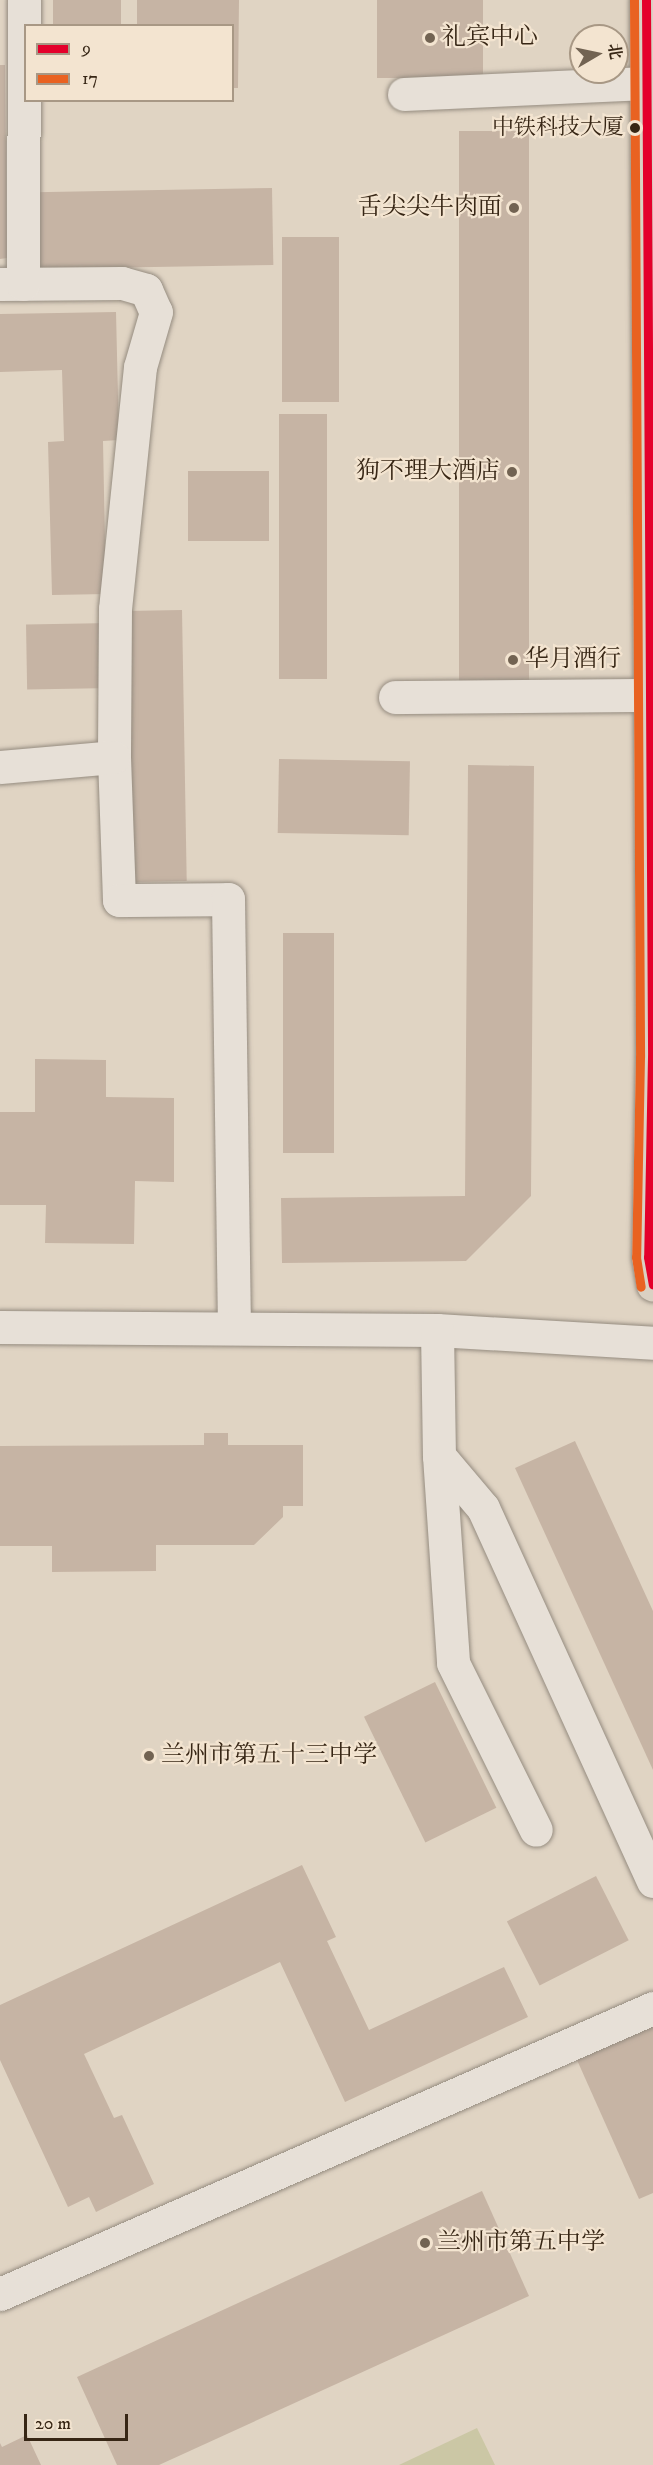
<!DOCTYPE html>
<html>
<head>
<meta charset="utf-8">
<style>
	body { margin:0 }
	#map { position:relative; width:653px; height:2465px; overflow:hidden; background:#e0d4c3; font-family:"IM FELL DW Pica","Noto Serif SC",serif }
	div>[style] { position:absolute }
	.green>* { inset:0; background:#cbc7a5 }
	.building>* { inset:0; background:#c6b4a4; transform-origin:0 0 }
	.roads { filter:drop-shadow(0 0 2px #958c80) drop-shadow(0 0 2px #958c80) }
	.minor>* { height:33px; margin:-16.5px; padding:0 16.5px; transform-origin:16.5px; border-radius:16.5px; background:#e7e0d7 }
	.major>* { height:33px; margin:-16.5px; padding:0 16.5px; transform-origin:16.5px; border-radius:16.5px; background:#dad1c3 }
	.bus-1>* { height:9px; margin:-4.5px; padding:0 4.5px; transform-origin:4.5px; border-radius:4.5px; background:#e4002b }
	.bus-2>* { height:9px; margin:-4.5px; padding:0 4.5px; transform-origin:4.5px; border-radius:4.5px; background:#e96221 }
	.dots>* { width:16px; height:16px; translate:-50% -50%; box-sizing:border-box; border:3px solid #f3e4d0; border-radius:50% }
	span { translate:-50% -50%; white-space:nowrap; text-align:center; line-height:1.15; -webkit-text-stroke:4.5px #f3e4d0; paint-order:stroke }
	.bus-label { font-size:22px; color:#372615 }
	.right { translate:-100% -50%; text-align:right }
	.poi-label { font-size:24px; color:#372615 }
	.left { translate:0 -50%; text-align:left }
	.legend { position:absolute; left:24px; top:24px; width:210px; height:78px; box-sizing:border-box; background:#f3e4d0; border:2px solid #a89885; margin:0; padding:8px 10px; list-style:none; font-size:18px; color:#372615 }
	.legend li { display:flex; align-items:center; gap:12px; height:30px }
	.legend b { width:30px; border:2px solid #a89885 }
	.north { position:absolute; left:569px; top:24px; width:60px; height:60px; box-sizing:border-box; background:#f3e4d0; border:2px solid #a89885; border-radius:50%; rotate:81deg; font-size:16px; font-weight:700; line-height:24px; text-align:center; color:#372615 }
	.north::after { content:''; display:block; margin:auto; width:21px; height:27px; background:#726352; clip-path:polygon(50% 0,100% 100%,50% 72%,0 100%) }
	.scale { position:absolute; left:24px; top:2414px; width:104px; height:27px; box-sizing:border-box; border:3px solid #372615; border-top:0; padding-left:8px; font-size:18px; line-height:21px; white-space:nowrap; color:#372615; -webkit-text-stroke:4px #f3e4d0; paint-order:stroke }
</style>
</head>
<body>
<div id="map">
	<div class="green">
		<div style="clip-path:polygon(477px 2428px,495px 2465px,399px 2465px)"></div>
	</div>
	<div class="building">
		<div style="left:53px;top:0;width:68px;height:26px"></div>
		<div style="clip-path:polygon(137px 0,239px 0,238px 88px,232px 88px,232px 26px,137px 26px)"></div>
		<div style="left:377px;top:0;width:106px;height:78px"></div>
		<div style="clip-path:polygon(0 65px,5px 65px,7px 258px,0 259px)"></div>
		<div style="left:459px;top:131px;width:70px;height:555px"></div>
		<div style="left:272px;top:188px;width:77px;height:237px;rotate:89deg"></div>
		<div style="left:282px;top:237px;width:57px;height:165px"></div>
		<div style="clip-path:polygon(116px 312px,119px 440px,103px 441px,106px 594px,52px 595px,48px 442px,64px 441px,62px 370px,0 372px,0 314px)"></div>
		<div style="left:279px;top:414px;width:48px;height:265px"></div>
		<div style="left:188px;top:471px;width:81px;height:70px"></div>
		<div style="left:182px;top:610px;width:271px;height:56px;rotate:89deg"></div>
		<div style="left:111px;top:623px;width:65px;height:85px;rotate:89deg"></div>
		<div style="left:279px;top:759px;width:131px;height:74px;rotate:1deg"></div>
		<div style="clip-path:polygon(468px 765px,534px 766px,531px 1196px,466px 1261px,282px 1263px,281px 1198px,465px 1196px)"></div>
		<div style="left:283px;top:933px;width:51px;height:220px"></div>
		<div style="clip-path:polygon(35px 1059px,106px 1060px,106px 1097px,174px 1098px,174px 1182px,135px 1181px,134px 1244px,45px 1243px,46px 1205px,0 1205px,0 1112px,35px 1112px)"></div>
		<div style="clip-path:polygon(204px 1433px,228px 1433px,228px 1445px,303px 1445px,303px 1506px,283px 1506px,283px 1517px,254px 1545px,156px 1545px,156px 1571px,52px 1572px,52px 1546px,0 1546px,0 1446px,204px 1445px)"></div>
		<div style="clip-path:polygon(575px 1441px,653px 1611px,653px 1770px,515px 1468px)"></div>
		<div style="left:435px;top:1682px;width:140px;height:79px;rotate:64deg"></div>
		<div style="clip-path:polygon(302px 1865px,336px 1937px,327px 1941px,369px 2030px,504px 1967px,528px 2017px,345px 2102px,280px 1962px,84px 2054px,114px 2118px,122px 2115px,154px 2184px,96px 2212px,89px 2197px,68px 2207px,0 2060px,0 2005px)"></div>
		<div style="left:596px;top:1876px;width:72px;height:100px;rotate:63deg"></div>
		<div style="clip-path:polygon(653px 2026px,653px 2193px,639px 2199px,577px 2060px)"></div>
		<div style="clip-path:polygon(482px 2191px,529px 2296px,159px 2465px,117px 2465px,77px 2377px)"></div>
		<div style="clip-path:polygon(27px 2435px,41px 2465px,0 2465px,0 2443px,2px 2447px)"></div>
	</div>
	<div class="roads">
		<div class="minor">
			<div style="left:404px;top:94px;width:242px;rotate:-2.6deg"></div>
			<div style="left:0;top:284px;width:122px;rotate:-0.5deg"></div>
			<div style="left:122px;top:283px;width:25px;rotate:16deg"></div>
			<div style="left:146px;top:290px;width:24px;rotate:66deg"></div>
			<div style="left:156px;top:312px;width:57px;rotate:106.2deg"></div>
			<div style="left:140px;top:367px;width:243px;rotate:95.9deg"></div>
			<div style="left:115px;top:609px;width:148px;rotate:90.4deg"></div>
			<div style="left:114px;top:757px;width:143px;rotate:88deg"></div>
			<div style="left:119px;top:900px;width:109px;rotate:-0.5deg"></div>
			<div style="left:228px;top:899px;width:427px;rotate:89.2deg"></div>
			<div style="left:23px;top:284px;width:284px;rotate:-89.8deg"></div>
			<div style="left:395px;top:697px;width:254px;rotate:-0.5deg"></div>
			<div style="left:0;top:767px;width:114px;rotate:-5deg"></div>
			<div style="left:0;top:1327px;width:437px;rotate:0.4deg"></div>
			<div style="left:437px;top:1330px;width:216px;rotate:3.4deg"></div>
			<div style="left:437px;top:1330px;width:126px;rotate:89.1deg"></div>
			<div style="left:439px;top:1456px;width:207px;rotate:86.1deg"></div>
			<div style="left:453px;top:1663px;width:186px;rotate:63.6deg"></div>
			<div style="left:439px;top:1456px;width:68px;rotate:49.8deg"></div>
			<div style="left:483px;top:1508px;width:410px;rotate:65.5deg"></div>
			<div style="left:0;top:2294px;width:713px;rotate:-23.65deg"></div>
		</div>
		<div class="major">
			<div style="left:646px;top:0;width:1057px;rotate:89.67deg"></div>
			<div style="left:652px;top:1057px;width:200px;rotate:91.1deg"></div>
			<div style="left:648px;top:1257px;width:28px;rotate:80deg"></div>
		</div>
	</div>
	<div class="bus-1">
		<div style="left:646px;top:0;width:1057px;rotate:89.67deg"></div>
		<div style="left:652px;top:1057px;width:200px;rotate:91.1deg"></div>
		<div style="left:648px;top:1257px;width:28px;rotate:80deg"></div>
	</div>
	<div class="bus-2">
		<div style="left:634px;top:0;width:1057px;rotate:89.67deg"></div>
		<div style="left:640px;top:1057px;width:200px;rotate:91.1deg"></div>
		<div style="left:636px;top:1257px;width:30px;rotate:81deg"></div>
	</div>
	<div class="dots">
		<div style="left:430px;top:38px;background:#726352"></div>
		<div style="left:635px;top:128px;background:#372615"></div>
		<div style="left:514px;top:208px;background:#726352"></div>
		<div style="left:512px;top:472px;background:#726352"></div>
		<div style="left:513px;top:660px;background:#726352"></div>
		<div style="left:149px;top:1756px;background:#726352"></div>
		<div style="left:425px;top:2243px;background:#726352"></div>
	</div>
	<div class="bus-label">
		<span class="right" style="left:624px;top:128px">中铁科技大厦</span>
	</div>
	<div class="poi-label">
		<span class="left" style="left:442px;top:38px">礼宾中心</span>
		<span class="right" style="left:502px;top:208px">舌尖尖牛肉面</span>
		<span class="right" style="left:500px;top:472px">狗不理大酒店</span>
		<span class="left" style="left:525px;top:660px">华月酒行</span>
		<span class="left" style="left:161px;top:1756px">兰州市第五十三中学</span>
		<span class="left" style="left:437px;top:2243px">兰州市第五中学</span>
	</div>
	<ul class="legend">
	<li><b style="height:8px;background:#e4002b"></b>9</li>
	<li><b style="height:8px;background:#e96221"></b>17</li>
	</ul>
	<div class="north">北</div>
	<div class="scale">20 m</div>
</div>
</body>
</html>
